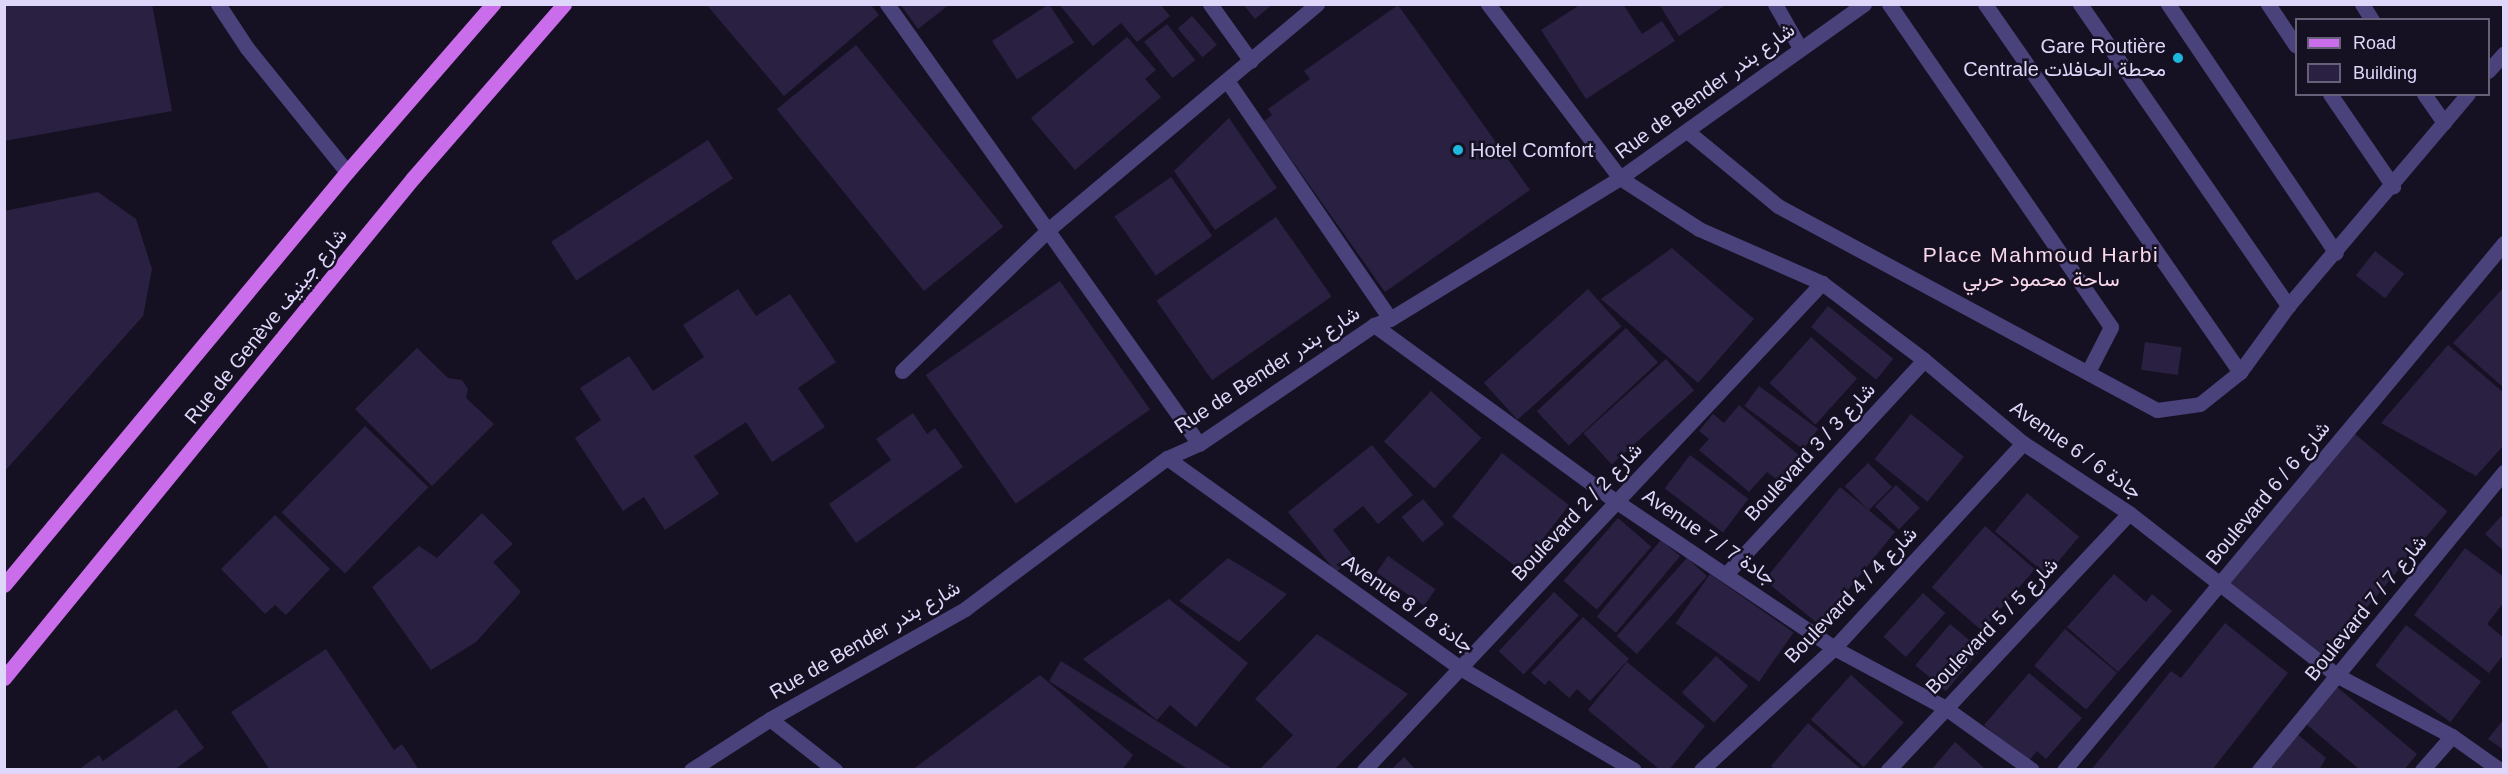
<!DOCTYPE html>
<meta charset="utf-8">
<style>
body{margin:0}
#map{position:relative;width:2508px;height:774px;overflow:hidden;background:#161122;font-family:Arial,Vazirmatn,sans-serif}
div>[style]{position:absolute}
.building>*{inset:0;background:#2a2041;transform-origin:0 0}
.minor>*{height:15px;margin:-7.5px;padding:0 7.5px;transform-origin:7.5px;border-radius:7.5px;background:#4a427b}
.major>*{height:15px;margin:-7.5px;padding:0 7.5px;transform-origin:7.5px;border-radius:7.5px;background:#c96deb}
.dots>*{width:16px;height:16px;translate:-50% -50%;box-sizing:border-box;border:3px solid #161122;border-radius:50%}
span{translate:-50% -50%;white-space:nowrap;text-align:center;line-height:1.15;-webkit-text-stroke:5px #161122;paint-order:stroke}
.poi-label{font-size:20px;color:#dfd7fa}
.right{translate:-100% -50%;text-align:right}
.left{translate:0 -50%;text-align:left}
.street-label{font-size:20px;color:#dfd7fa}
.neighbourhood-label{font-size:21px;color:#fad9eb;letter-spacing:1.5px}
.frame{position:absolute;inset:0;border:6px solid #dfd7fa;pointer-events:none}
.legend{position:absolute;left:2295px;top:18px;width:195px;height:78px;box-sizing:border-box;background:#161122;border:2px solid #666078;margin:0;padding:8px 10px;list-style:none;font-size:18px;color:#dfd7fa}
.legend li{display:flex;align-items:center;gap:12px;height:30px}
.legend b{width:30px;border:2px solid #666078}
</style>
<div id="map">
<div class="building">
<i style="clip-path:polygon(4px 4px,152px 4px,172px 111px,4px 141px)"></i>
<i style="clip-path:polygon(706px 4px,870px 4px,879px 15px,784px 96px)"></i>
<i style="clip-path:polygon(900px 4px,950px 4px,918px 29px)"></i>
<i style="left:1049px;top:4px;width:46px;height:68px;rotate:57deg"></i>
<i style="clip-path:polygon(1059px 4px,1160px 4px,1170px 16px,1137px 42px,1121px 23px,1093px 46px)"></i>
<i style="clip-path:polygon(1243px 4px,1273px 4px,1255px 19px)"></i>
<i style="clip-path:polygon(1581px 4px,1623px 4px,1642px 34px,1662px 21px,1675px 41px,1586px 99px,1541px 30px)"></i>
<i style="clip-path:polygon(1659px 4px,1727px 4px,1679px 36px)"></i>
<i style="clip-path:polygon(1398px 5px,1530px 190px,1385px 292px,1264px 121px,1272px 115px,1268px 109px,1310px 79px,1304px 71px)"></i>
<i style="left:1192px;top:16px;width:38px;height:19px;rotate:49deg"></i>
<i style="left:1167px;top:24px;width:46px;height:29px;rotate:52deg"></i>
<i style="clip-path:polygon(1127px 37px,1156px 70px,1145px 79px,1161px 97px,1075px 170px,1031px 118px)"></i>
<i style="left:856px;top:45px;width:234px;height:102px;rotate:51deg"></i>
<i style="clip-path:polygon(1229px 118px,1277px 188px,1215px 230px,1174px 171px)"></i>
<i style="left:708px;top:140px;width:46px;height:187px;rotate:57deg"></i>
<i style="left:1171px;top:177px;width:72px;height:69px;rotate:55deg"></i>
<i style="clip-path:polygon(98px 192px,136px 219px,152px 269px,143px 316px,4px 472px,4px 211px)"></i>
<i style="left:1276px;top:217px;width:97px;height:146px;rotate:55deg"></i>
<i style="clip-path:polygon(1672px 248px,1754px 319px,1698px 383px,1601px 299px)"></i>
<i style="left:2375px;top:251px;width:37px;height:31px;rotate:38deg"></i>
<i style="left:1060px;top:281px;width:157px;height:164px;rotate:55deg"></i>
<i style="clip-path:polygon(2504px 287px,2504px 388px,2453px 343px)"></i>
<i style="clip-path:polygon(738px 289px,756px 316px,790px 294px,836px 362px,798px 388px,825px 427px,772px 462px,746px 422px,694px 456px,719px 494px,665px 530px,644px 497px,623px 511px,575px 438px,601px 420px,580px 388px,629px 356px,653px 391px,704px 357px,683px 325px)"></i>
<i style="left:1588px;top:289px;width:50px;height:140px;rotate:48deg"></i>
<i style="left:1828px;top:306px;width:84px;height:27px;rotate:39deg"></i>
<i style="left:1626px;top:328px;width:47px;height:122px;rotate:47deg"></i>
<i style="left:1811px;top:337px;width:62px;height:62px;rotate:42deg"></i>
<i style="left:2145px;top:342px;width:37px;height:28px;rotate:8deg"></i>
<i style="clip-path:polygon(2448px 345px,2504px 393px,2504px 445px,2476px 476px,2381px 423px)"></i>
<i style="clip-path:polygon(417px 348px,448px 378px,462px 380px,468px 389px,466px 398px,494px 424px,432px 486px,355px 409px)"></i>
<i style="left:1666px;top:359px;width:42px;height:111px;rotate:48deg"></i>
<i style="left:1759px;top:386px;width:73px;height:25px;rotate:36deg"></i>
<i style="left:1431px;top:391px;width:69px;height:69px;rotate:43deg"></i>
<i style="clip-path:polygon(1739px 405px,1800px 456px,1779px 481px,1767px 472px,1749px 492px,1699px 450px,1709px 439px,1699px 431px,1713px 414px,1724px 423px)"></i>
<i style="clip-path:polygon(913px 413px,927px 434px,935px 428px,963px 467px,856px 543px,829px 504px,891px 460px,876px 439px)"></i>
<i style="left:1911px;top:414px;width:68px;height:58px;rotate:39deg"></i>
<i style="left:365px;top:426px;width:88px;height:120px;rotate:44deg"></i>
<i style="left:2354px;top:433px;width:122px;height:196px;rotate:40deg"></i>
<i style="clip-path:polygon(1372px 445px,1413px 495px,1378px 524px,1363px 506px,1333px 530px,1354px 557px,1336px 572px,1288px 512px)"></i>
<i style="left:1502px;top:453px;width:85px;height:81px;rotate:38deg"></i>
<i style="left:1690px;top:455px;width:73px;height:42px;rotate:37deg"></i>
<i style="left:1868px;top:463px;width:34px;height:33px;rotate:45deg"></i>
<i style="left:1896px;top:485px;width:33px;height:30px;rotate:44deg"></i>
<i style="left:1840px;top:487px;width:71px;height:120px;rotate:39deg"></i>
<i style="left:2027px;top:493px;width:68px;height:50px;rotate:40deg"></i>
<i style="left:1423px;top:499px;width:33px;height:28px;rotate:50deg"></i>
<i style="clip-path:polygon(482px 513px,513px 544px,493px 562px,521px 592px,476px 642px,431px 670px,372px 587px,419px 546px,437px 558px)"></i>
<i style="clip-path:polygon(2504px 513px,2504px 551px,2485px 534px)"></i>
<i style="clip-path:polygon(275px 515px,330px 569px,286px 615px,275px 605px,265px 614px,221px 569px)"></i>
<i style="left:1618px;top:518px;width:44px;height:83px;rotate:41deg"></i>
<i style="left:1985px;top:526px;width:66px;height:81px;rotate:41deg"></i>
<i style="left:1661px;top:540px;width:25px;height:100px;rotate:40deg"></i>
<i style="clip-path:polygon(2465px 548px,2504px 577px,2504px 602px,2487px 624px,2504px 638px,2504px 654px,2489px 673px,2414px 615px)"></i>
<i style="left:1388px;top:556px;width:58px;height:20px;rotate:35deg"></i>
<i style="clip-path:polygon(1228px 558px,1287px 594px,1239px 642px,1179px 601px)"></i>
<i style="left:1687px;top:558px;width:27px;height:105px;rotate:42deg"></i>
<i style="left:1710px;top:574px;width:102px;height:60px;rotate:35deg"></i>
<i style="clip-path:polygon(2114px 574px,2146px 602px,2152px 594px,2172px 611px,2118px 672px,2067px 627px)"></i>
<i style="left:1554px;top:592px;width:34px;height:81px;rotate:43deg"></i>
<i style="left:1923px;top:593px;width:30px;height:59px;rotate:42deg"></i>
<i style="clip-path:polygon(1169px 599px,1248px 663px,1196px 727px,1170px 705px,1157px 720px,1083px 659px)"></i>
<i style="clip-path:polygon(1583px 617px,1629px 659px,1590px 701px,1577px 689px,1569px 698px,1549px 680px,1545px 685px,1531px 673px)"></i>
<i style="clip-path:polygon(2225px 623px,2288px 673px,2212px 770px,2091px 770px,2171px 671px,2181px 678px)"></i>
<i style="left:1950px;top:624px;width:40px;height:54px;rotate:40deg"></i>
<i style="left:2406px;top:625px;width:94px;height:51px;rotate:37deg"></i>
<i style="left:2065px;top:629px;width:68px;height:48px;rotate:40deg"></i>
<i style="clip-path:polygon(1317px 634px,1408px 694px,1334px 770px,1259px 770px,1293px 735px,1255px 699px)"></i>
<i style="clip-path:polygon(326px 649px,394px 750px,402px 744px,419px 770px,270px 770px,231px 712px)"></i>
<i style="left:1716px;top:656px;width:44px;height:50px;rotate:43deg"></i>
<i style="clip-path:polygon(1061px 661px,1160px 723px,1234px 770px,1189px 770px,1049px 681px)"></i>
<i style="clip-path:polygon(1627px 662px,1705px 726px,1669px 770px,1660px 770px,1588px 710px)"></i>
<i style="clip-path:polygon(2029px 673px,2082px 718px,2046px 759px,2037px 751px,2027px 763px,1984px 725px)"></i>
<i style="clip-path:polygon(1040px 675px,1133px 755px,1122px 770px,912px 770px)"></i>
<i style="left:1851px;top:675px;width:71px;height:60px;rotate:42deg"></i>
<i style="clip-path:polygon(2337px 687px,2417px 754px,2404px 770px,2360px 770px,2306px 724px)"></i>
<i style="clip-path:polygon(176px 709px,204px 748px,174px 770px,78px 770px,99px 755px,103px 761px)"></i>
<i style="clip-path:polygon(2504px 719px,2504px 750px,2488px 739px)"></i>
<i style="clip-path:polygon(1808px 723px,1862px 770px,1775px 770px,1771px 766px)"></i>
<i style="clip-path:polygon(2297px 734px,2326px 758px,2319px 770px,2266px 770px)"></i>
<i style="clip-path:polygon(1955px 742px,1984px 768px,1982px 770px,1931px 770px)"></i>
<i style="clip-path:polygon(1404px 757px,1416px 770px,1391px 770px)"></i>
</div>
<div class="minor">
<i style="left:218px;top:4px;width:53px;rotate:56.6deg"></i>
<i style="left:247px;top:48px;width:159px;rotate:51.1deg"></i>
<i style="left:887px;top:4px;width:539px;rotate:54.66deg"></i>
<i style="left:1210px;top:4px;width:70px;rotate:54.3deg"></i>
<i style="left:1488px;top:4px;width:218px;rotate:52.8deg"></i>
<i style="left:1620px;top:178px;width:94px;rotate:32.8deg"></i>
<i style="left:1699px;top:229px;width:134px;rotate:23.7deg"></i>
<i style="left:1822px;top:283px;width:128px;rotate:37deg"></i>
<i style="left:1924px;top:360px;width:129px;rotate:40deg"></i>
<i style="left:2023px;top:443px;width:127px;rotate:33.4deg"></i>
<i style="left:2129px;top:513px;width:265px;rotate:38deg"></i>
<i style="left:2338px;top:676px;width:129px;rotate:27.8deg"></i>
<i style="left:2452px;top:736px;width:59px;rotate:35.3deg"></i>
<i style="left:1775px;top:4px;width:51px;rotate:60.4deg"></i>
<i style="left:1889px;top:4px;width:392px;rotate:55.5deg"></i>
<i style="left:2111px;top:327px;width:51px;rotate:117.1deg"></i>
<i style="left:1985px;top:4px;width:448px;rotate:55.3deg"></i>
<i style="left:2080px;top:4px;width:367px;rotate:55.4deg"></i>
<i style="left:2168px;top:4px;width:300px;rotate:56deg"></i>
<i style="left:2268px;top:4px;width:50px;rotate:56.3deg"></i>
<i style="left:2362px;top:4px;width:19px;rotate:58deg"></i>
<i style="left:2488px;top:71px;width:24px;rotate:-48deg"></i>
<i style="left:1228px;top:82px;width:287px;rotate:55.6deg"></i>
<i style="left:2330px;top:94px;width:112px;rotate:55.6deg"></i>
<i style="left:2424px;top:94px;width:35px;rotate:55deg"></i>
<i style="left:1687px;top:131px;width:118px;rotate:39.5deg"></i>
<i style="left:1778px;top:206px;width:430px;rotate:28.3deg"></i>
<i style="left:2157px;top:410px;width:43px;rotate:-7.9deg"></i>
<i style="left:2200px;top:404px;width:51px;rotate:-38.7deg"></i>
<i style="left:2240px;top:372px;width:82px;rotate:-54deg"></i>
<i style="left:2288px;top:306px;width:278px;rotate:-49.7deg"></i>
<i style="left:1374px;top:325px;width:297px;rotate:36.1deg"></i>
<i style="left:1614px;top:500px;width:265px;rotate:33.9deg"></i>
<i style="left:1834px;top:648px;width:125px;rotate:28.2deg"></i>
<i style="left:1944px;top:707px;width:108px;rotate:35.6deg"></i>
<i style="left:902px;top:371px;width:204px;rotate:-44deg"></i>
<i style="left:1049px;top:229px;width:350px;rotate:-40deg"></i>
<i style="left:1167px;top:458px;width:363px;rotate:35.6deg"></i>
<i style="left:1462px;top:669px;width:199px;rotate:30.4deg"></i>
<i style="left:1727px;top:573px;width:290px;rotate:-47.2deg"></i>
<i style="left:770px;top:719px;width:83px;rotate:38.1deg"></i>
<i style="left:691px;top:770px;width:94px;rotate:-32.8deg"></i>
<i style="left:770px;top:719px;width:224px;rotate:-29.4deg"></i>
<i style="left:965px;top:609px;width:252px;rotate:-36.8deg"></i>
<i style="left:1167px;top:458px;width:35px;rotate:-24deg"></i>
<i style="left:1199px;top:444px;width:212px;rotate:-34.2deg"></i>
<i style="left:1374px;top:325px;width:17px;rotate:-21deg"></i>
<i style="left:1390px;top:319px;width:270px;rotate:-31.5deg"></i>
<i style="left:1620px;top:178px;width:300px;rotate:-35.5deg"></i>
<i style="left:1364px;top:770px;width:669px;rotate:-46.76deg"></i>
<i style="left:1701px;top:770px;width:180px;rotate:-42.5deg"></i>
<i style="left:1834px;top:648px;width:279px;rotate:-47.3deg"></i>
<i style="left:1888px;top:770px;width:352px;rotate:-46.8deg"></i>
<i style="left:2064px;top:770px;width:687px;rotate:-50.14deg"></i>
<i style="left:2259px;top:770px;width:386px;rotate:-50.6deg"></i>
<i style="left:2422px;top:770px;width:45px;rotate:-48.6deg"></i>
</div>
<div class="major">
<i style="left:4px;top:585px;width:537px;rotate:-50.29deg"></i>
<i style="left:347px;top:172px;width:223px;rotate:-49deg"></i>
<i style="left:4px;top:678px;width:646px;rotate:-50.72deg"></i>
<i style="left:413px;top:178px;width:230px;rotate:-49deg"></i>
</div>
<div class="dots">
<i style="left:2178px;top:58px;background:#1eb8df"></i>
<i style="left:1458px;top:150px;background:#1eb8df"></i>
</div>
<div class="poi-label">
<span class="right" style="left:2166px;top:58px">Gare Routière<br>Centrale محطة الحافلات</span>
<span class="left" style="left:1470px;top:150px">Hotel Comfort</span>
</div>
<div class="street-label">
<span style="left:1705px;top:91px;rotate:-36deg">Rue de Bender شارع بندر</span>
<span style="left:266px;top:326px;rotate:-51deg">Rue de Genève شارع جينيف</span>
<span style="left:1267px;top:370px;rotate:-33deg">Rue de Bender شارع بندر</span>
<span style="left:2076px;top:450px;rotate:35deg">Avenue 6 / جادة 6</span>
<span style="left:1810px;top:452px;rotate:-47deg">Boulevard 3 / شارع 3</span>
<span style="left:2268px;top:493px;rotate:-50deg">Boulevard 6 / شارع 6</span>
<span style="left:1577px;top:512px;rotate:-47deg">Boulevard 2 / شارع 2</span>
<span style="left:1709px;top:537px;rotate:34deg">Avenue 7 / جادة 7</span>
<span style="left:1851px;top:595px;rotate:-46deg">Boulevard 4 / شارع 4</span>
<span style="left:1408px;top:604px;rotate:35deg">Avenue 8 / جادة 8</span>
<span style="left:2366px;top:608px;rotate:-51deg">Boulevard 7 / شارع 7</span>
<span style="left:1992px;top:626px;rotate:-46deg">Boulevard 5 / شارع 5</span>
<span style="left:865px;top:640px;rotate:-30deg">Rue de Bender شارع بندر</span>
</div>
<div class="neighbourhood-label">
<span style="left:2041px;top:267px">Place Mahmoud Harbi<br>ساحة محمود حربي</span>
</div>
<div class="frame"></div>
<ul class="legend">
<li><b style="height:8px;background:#c96deb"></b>Road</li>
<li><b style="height:16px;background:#2a2041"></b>Building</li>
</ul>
</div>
